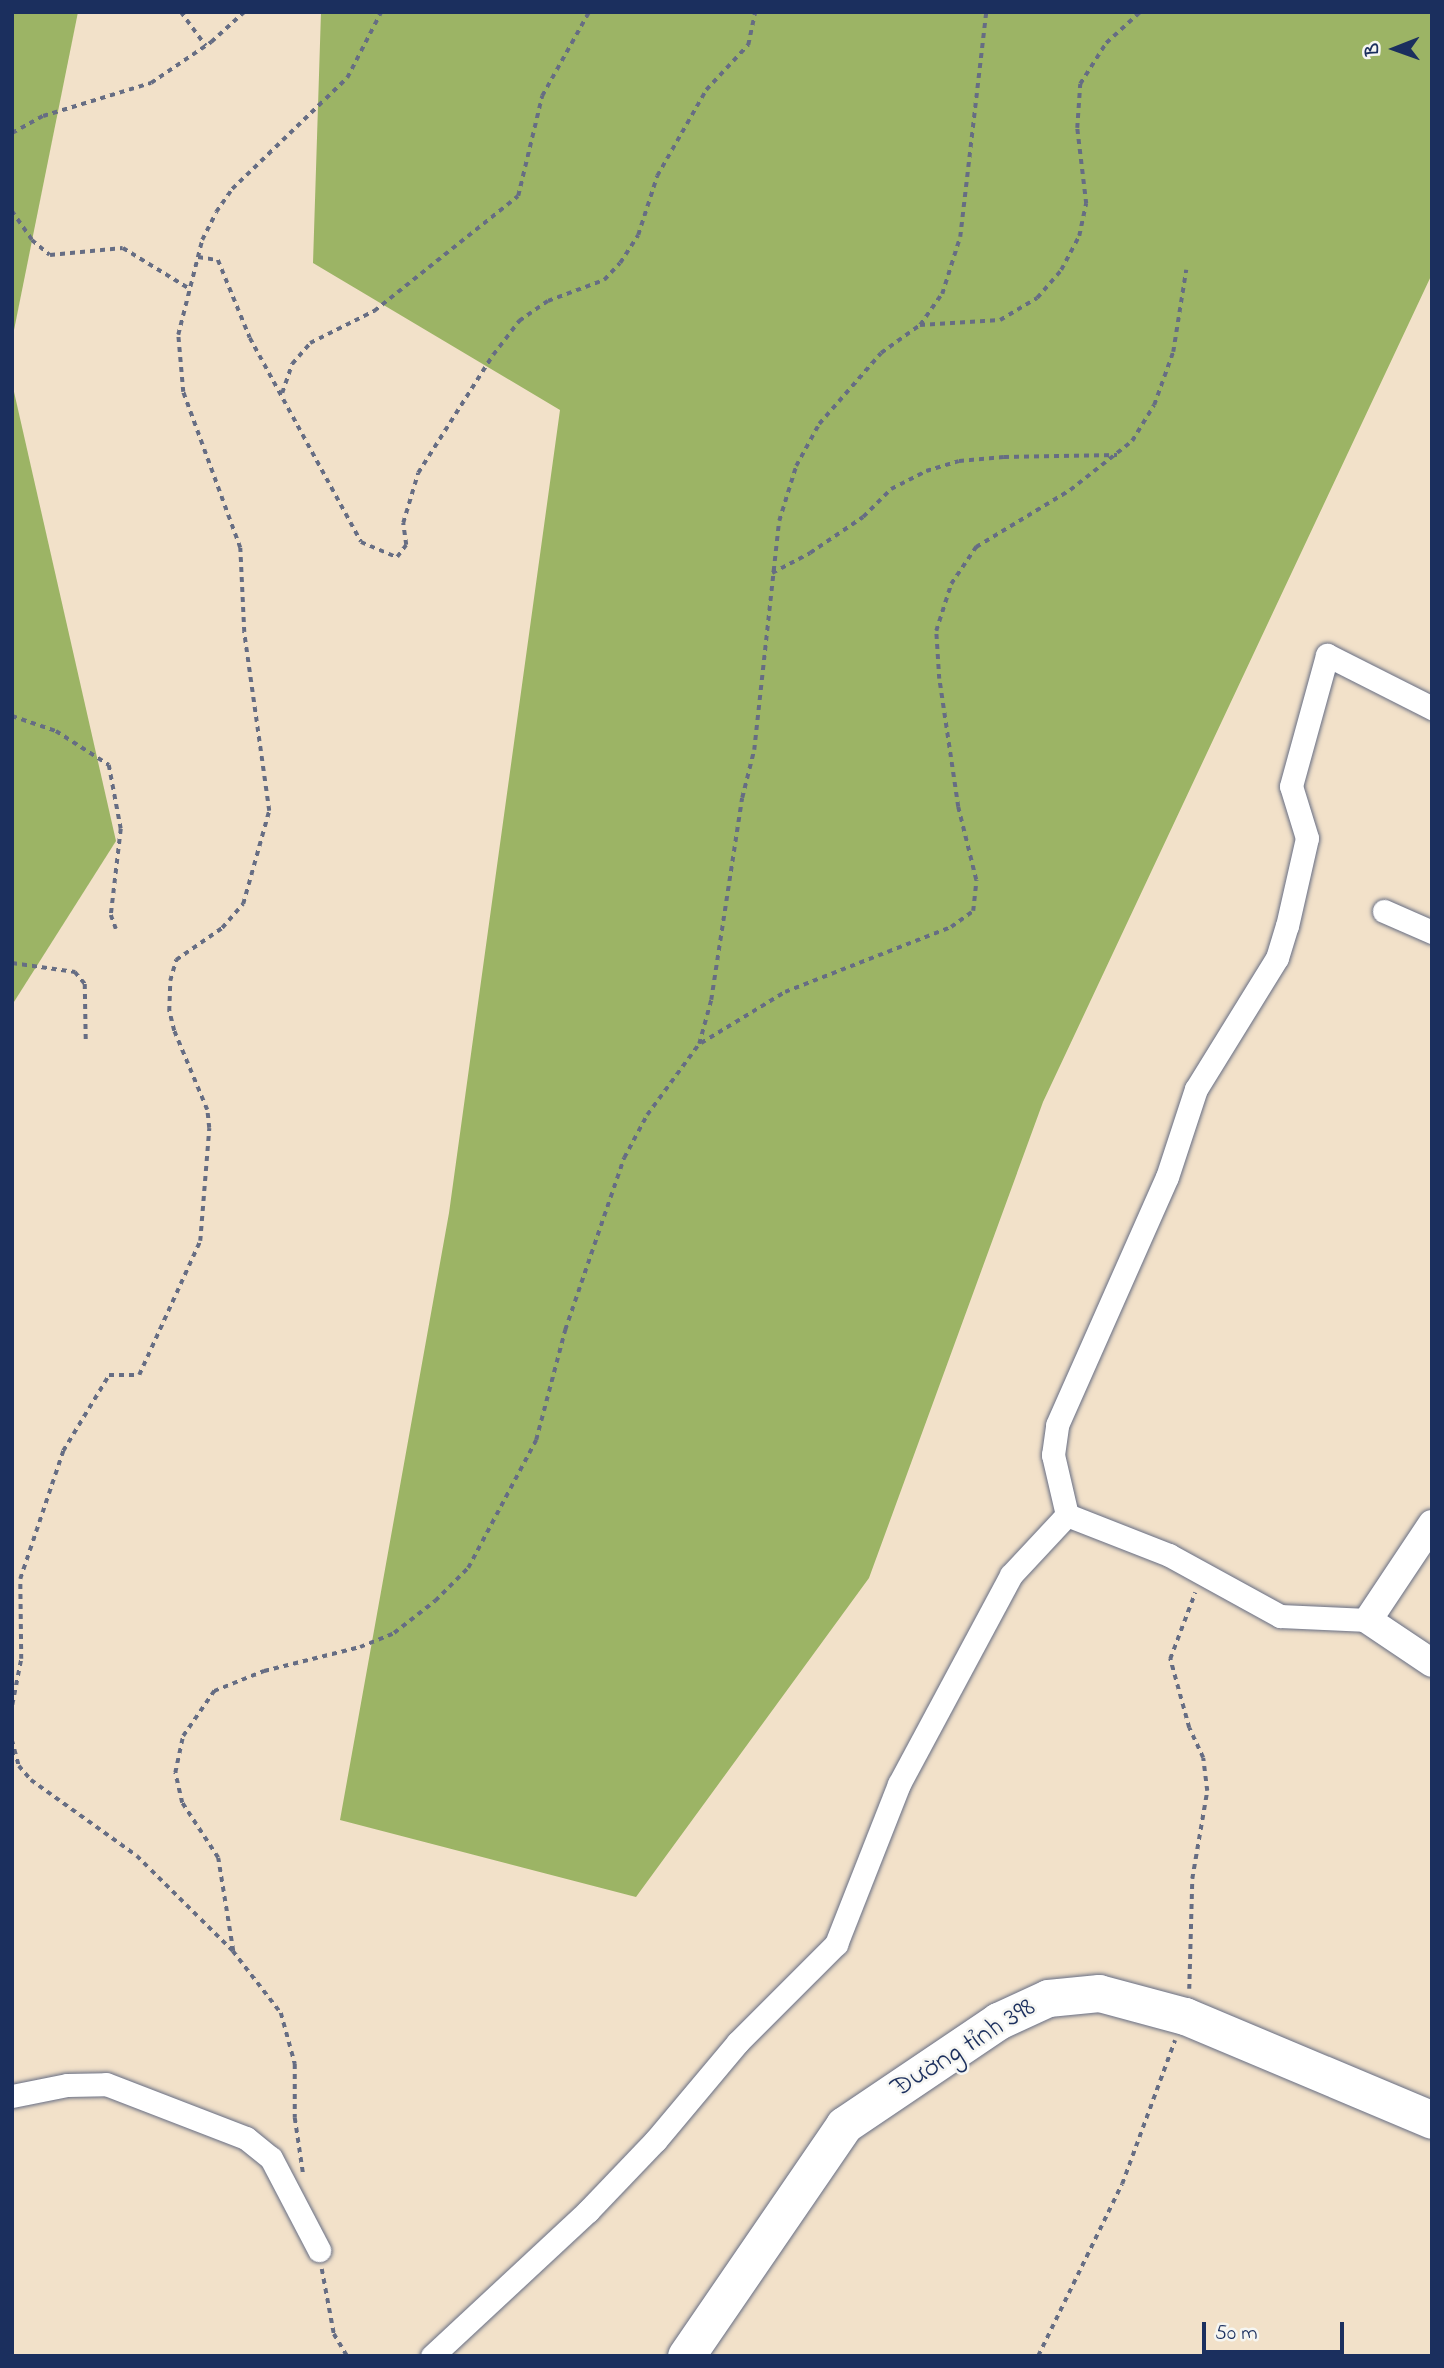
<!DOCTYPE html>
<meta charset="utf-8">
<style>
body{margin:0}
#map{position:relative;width:1444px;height:2368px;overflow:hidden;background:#f2e1c9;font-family:"Indie Flower",sans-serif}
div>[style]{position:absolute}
.forest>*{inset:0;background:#9cb465}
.path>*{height:3.5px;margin-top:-1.75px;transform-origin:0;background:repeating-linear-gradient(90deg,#666d83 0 5px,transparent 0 10px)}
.roads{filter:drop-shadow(0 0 2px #666d83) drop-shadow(0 0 2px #666d83)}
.minor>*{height:23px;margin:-11.5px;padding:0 11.5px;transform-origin:11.5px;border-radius:11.5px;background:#fff}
.tertiary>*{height:28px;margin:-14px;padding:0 14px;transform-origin:14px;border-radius:14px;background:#fff}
.primary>*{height:37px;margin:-18.5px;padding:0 18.5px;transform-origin:18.5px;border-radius:18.5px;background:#fff}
span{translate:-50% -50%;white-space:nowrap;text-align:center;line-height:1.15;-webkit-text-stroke:5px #f6f6f2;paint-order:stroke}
.street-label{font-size:28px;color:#1b2f5e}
.frame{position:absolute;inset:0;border:14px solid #1b2f5e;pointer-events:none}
.north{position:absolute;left:1360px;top:14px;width:70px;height:70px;-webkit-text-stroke:5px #f6f6f2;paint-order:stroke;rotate:269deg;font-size:19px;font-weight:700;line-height:28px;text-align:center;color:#1b2f5e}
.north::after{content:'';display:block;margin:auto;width:24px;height:32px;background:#1b2f5e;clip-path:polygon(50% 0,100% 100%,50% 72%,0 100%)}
.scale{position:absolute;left:1202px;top:2322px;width:142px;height:32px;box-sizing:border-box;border:4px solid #1b2f5e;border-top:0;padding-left:9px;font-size:21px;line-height:24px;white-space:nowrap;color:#1b2f5e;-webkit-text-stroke:5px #f6f6f2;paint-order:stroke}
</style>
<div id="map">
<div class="forest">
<i style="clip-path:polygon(12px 12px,78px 12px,12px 340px)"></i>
<i style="clip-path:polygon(321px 12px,1432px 12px,1432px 274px,1043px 1102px,869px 1578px,636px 1897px,340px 1820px,449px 1213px,560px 410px,313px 263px)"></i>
<i style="clip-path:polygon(12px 383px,116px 841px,12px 1005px)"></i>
</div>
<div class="path">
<i style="left:181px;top:12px;width:42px;rotate:53.7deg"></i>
<i style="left:12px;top:133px;width:35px;rotate:-29deg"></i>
<i style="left:43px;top:116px;width:113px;rotate:-17deg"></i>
<i style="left:151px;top:83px;width:73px;rotate:-34.3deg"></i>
<i style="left:211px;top:42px;width:45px;rotate:-42.3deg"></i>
<i style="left:12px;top:211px;width:35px;rotate:55deg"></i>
<i style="left:32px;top:240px;width:23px;rotate:40deg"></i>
<i style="left:50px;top:255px;width:73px;rotate:-5.5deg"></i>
<i style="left:123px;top:248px;width:79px;rotate:31.5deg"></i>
<i style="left:198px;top:257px;width:20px;rotate:9deg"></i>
<i style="left:218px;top:260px;width:84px;rotate:67.7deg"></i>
<i style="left:250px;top:338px;width:232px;rotate:61.4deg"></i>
<i style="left:361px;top:542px;width:39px;rotate:23deg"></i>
<i style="left:397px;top:557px;width:15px;rotate:-53deg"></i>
<i style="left:406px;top:545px;width:22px;rotate:-98deg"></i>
<i style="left:403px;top:523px;width:52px;rotate:-73.3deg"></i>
<i style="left:418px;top:473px;width:140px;rotate:-57.6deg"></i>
<i style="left:493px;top:355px;width:43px;rotate:-52.6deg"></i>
<i style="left:519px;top:321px;width:35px;rotate:-35deg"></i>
<i style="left:548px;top:301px;width:60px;rotate:-20.6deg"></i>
<i style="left:604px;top:280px;width:23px;rotate:-47deg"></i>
<i style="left:620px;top:263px;width:33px;rotate:-57deg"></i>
<i style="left:638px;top:235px;width:62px;rotate:-72.1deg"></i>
<i style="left:657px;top:176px;width:99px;rotate:-60.3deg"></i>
<i style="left:706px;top:90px;width:62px;rotate:-47deg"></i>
<i style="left:748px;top:45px;width:34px;rotate:-78deg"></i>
<i style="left:920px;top:325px;width:80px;rotate:-3.6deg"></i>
<i style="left:1000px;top:320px;width:43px;rotate:-30.7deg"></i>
<i style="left:1037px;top:298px;width:37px;rotate:-49deg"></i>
<i style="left:1061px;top:270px;width:38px;rotate:-62deg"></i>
<i style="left:1079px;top:236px;width:33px;rotate:-78deg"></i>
<i style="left:1086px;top:204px;width:77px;rotate:-96.8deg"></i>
<i style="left:1077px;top:128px;width:44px;rotate:-86.1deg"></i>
<i style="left:1080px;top:84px;width:49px;rotate:-57.6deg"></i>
<i style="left:1106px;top:43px;width:46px;rotate:-42.4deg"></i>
<i style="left:282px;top:393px;width:31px;rotate:-71deg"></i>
<i style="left:292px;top:364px;width:28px;rotate:-49deg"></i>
<i style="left:310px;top:343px;width:72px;rotate:-26.6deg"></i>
<i style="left:374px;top:311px;width:184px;rotate:-38.6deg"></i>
<i style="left:518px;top:196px;width:103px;rotate:-76.5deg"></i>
<i style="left:542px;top:96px;width:96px;rotate:-60.8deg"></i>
<i style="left:772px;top:573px;width:43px;rotate:-27.8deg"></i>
<i style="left:810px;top:553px;width:64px;rotate:-34.2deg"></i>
<i style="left:863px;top:517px;width:40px;rotate:-45deg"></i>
<i style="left:891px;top:489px;width:39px;rotate:-27deg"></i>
<i style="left:926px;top:471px;width:34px;rotate:-17deg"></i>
<i style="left:959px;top:461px;width:45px;rotate:-5.1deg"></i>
<i style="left:1004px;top:457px;width:113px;rotate:-1deg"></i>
<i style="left:12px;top:716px;width:46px;rotate:18.8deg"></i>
<i style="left:56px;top:731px;width:63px;rotate:32.7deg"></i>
<i style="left:109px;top:765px;width:65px;rotate:79.4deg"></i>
<i style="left:121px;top:829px;width:87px;rotate:96.6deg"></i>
<i style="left:111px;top:915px;width:15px;rotate:70deg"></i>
<i style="left:12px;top:963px;width:64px;rotate:8.1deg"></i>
<i style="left:75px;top:972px;width:16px;rotate:50deg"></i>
<i style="left:85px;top:984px;width:58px;rotate:89deg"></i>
<i style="left:701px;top:1043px;width:98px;rotate:-31.3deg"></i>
<i style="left:785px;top:992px;width:178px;rotate:-21.4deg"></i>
<i style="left:951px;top:927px;width:27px;rotate:-36deg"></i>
<i style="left:973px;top:911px;width:31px;rotate:-84deg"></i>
<i style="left:976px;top:880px;width:75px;rotate:-103.9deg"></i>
<i style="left:958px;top:807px;width:129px;rotate:-98.4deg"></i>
<i style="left:939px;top:679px;width:48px;rotate:-93.6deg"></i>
<i style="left:936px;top:631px;width:49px;rotate:-72.3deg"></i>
<i style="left:951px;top:584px;width:45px;rotate:-56deg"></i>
<i style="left:976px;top:547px;width:110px;rotate:-31.2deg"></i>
<i style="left:1070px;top:490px;width:79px;rotate:-38.3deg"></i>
<i style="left:1132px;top:441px;width:42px;rotate:-58.6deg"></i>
<i style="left:1154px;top:405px;width:56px;rotate:-70.3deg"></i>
<i style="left:1173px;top:352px;width:83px;rotate:-81deg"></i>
<i style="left:12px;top:1705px;width:47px;rotate:-78.9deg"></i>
<i style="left:21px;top:1659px;width:80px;rotate:-90.7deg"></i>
<i style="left:20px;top:1579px;width:135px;rotate:-71.4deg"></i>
<i style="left:63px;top:1451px;width:89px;rotate:-58.8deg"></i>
<i style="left:109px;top:1375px;width:30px"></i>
<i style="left:139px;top:1375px;width:147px;rotate:-65.5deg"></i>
<i style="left:200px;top:1241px;width:113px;rotate:-85.4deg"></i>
<i style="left:209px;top:1128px;width:18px;rotate:-96deg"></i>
<i style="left:207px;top:1110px;width:86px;rotate:-112.7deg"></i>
<i style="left:174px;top:1031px;width:21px;rotate:-104deg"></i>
<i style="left:169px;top:1011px;width:30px;rotate:-88deg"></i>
<i style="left:170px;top:981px;width:22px;rotate:-74deg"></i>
<i style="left:176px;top:960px;width:56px;rotate:-34.8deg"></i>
<i style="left:222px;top:928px;width:32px;rotate:-49deg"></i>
<i style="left:243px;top:904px;width:97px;rotate:-74.4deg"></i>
<i style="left:269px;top:811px;width:181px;rotate:-98deg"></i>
<i style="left:244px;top:632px;width:84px;rotate:-92.7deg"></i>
<i style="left:240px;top:548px;width:166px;rotate:-110.1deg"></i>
<i style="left:183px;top:392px;width:57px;rotate:-95deg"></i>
<i style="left:178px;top:335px;width:98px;rotate:-75.8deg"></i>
<i style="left:202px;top:240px;width:31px;rotate:-63deg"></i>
<i style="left:216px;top:212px;width:28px;rotate:-55deg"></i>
<i style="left:232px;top:189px;width:160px;rotate:-44deg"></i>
<i style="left:347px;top:78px;width:74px;rotate:-62.7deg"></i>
<i style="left:12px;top:1740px;width:27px;rotate:75deg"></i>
<i style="left:19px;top:1766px;width:18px;rotate:49deg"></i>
<i style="left:31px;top:1780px;width:130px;rotate:35.6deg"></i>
<i style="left:137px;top:1856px;width:135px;rotate:44.7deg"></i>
<i style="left:233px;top:1951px;width:78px;rotate:52.3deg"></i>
<i style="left:281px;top:2013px;width:53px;rotate:74.6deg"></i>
<i style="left:295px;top:2064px;width:54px;rotate:90deg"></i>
<i style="left:295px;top:2118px;width:55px;rotate:81.6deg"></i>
<i style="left:233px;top:1951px;width:94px;rotate:-99.2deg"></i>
<i style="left:218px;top:1858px;width:66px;rotate:-123.2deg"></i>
<i style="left:182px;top:1803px;width:31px;rotate:-103deg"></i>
<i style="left:175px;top:1773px;width:38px;rotate:-78deg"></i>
<i style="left:183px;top:1736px;width:55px;rotate:-55.4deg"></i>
<i style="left:214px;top:1691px;width:54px;rotate:-21.8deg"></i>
<i style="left:264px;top:1671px;width:99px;rotate:-14deg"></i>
<i style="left:360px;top:1647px;width:37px;rotate:-22deg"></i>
<i style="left:394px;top:1633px;width:52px;rotate:-38deg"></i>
<i style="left:435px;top:1601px;width:47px;rotate:-45deg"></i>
<i style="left:468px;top:1568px;width:145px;rotate:-62deg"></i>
<i style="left:536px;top:1440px;width:114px;rotate:-75.2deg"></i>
<i style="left:565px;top:1330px;width:182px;rotate:-71.1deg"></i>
<i style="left:624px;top:1158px;width:49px;rotate:-61.9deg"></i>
<i style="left:647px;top:1115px;width:88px;rotate:-53.8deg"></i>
<i style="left:699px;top:1044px;width:46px;rotate:-74.7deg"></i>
<i style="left:711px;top:1000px;width:204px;rotate:-81.3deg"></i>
<i style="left:742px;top:798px;width:49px;rotate:-76deg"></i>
<i style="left:754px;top:750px;width:230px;rotate:-83.8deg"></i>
<i style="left:779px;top:521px;width:58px;rotate:-72.8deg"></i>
<i style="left:796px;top:466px;width:48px;rotate:-61.3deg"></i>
<i style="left:819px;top:424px;width:94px;rotate:-48.9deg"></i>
<i style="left:881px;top:353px;width:48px;rotate:-35.7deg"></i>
<i style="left:920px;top:325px;width:38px;rotate:-55deg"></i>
<i style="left:942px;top:294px;width:60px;rotate:-72.5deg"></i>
<i style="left:960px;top:237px;width:226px;rotate:-83.4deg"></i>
<i style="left:1189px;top:1989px;width:110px;rotate:-88.4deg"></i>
<i style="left:1192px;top:1879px;width:89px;rotate:-80.3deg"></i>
<i style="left:1207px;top:1791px;width:33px;rotate:-97deg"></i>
<i style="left:1203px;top:1758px;width:33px;rotate:-115deg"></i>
<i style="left:1189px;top:1728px;width:72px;rotate:-105.4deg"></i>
<i style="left:1170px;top:1659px;width:71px;rotate:-69.3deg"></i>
<i style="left:322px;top:2269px;width:66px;rotate:79.5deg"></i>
<i style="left:334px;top:2334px;width:26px;rotate:59deg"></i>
<i style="left:1038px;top:2356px;width:191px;rotate:-64deg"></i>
<i style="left:1122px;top:2184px;width:153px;rotate:-69.8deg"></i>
</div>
<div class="roads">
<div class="minor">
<i style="left:1384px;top:911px;width:52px;rotate:23.6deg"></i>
<i style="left:1067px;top:1515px;width:62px;rotate:-103.1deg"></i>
<i style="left:1053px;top:1455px;width:30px;rotate:-82deg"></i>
<i style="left:1057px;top:1425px;width:271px;rotate:-66.1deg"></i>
<i style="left:1167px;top:1177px;width:93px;rotate:-71.8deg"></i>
<i style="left:1196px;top:1089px;width:154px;rotate:-58.3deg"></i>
<i style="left:1277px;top:958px;width:34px;rotate:-73deg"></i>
<i style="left:1287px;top:926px;width:90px;rotate:-77.2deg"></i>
<i style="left:1307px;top:838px;width:54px;rotate:-107.1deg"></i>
<i style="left:1291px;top:786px;width:136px;rotate:-74.6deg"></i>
<i style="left:1327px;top:655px;width:118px;rotate:26.8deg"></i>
<i style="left:1067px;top:1515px;width:110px;rotate:21.4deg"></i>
<i style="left:1169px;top:1555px;width:127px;rotate:28.8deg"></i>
<i style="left:1280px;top:1616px;width:88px;rotate:2.6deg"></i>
<i style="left:12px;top:2096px;width:56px;rotate:-11.3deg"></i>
<i style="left:67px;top:2085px;width:39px;rotate:-1deg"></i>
<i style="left:106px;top:2084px;width:150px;rotate:21.1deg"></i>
<i style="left:246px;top:2138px;width:32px;rotate:39deg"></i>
<i style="left:271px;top:2158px;width:104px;rotate:62.4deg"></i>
<i style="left:432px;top:2356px;width:213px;rotate:-42.9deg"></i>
<i style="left:588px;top:2211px;width:97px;rotate:-46.3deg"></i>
<i style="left:655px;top:2141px;width:129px;rotate:-50deg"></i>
<i style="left:738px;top:2042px;width:139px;rotate:-45deg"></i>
<i style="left:836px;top:1944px;width:172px;rotate:-68.5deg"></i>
<i style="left:899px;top:1784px;width:237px;rotate:-61.8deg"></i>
<i style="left:1011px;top:1575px;width:82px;rotate:-47deg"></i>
</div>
<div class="tertiary">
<i style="left:1432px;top:1524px;width:115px;rotate:123.7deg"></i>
<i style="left:1368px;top:1620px;width:77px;rotate:33.9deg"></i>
</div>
<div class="primary">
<i style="left:686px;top:2356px;width:280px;rotate:-55.6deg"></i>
<i style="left:844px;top:2125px;width:186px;rotate:-34deg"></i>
<i style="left:998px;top:2021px;width:55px;rotate:-24.7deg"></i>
<i style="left:1048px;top:1998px;width:51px;rotate:-5.6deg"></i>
<i style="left:1099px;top:1993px;width:89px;rotate:15deg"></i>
<i style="left:1185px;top:2016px;width:268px;rotate:22.8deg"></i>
</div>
</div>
<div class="street-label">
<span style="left:964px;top:2049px;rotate:-32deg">Đường tỉnh 398</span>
</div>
<div class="frame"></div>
<div class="north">B</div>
<div class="scale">50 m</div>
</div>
